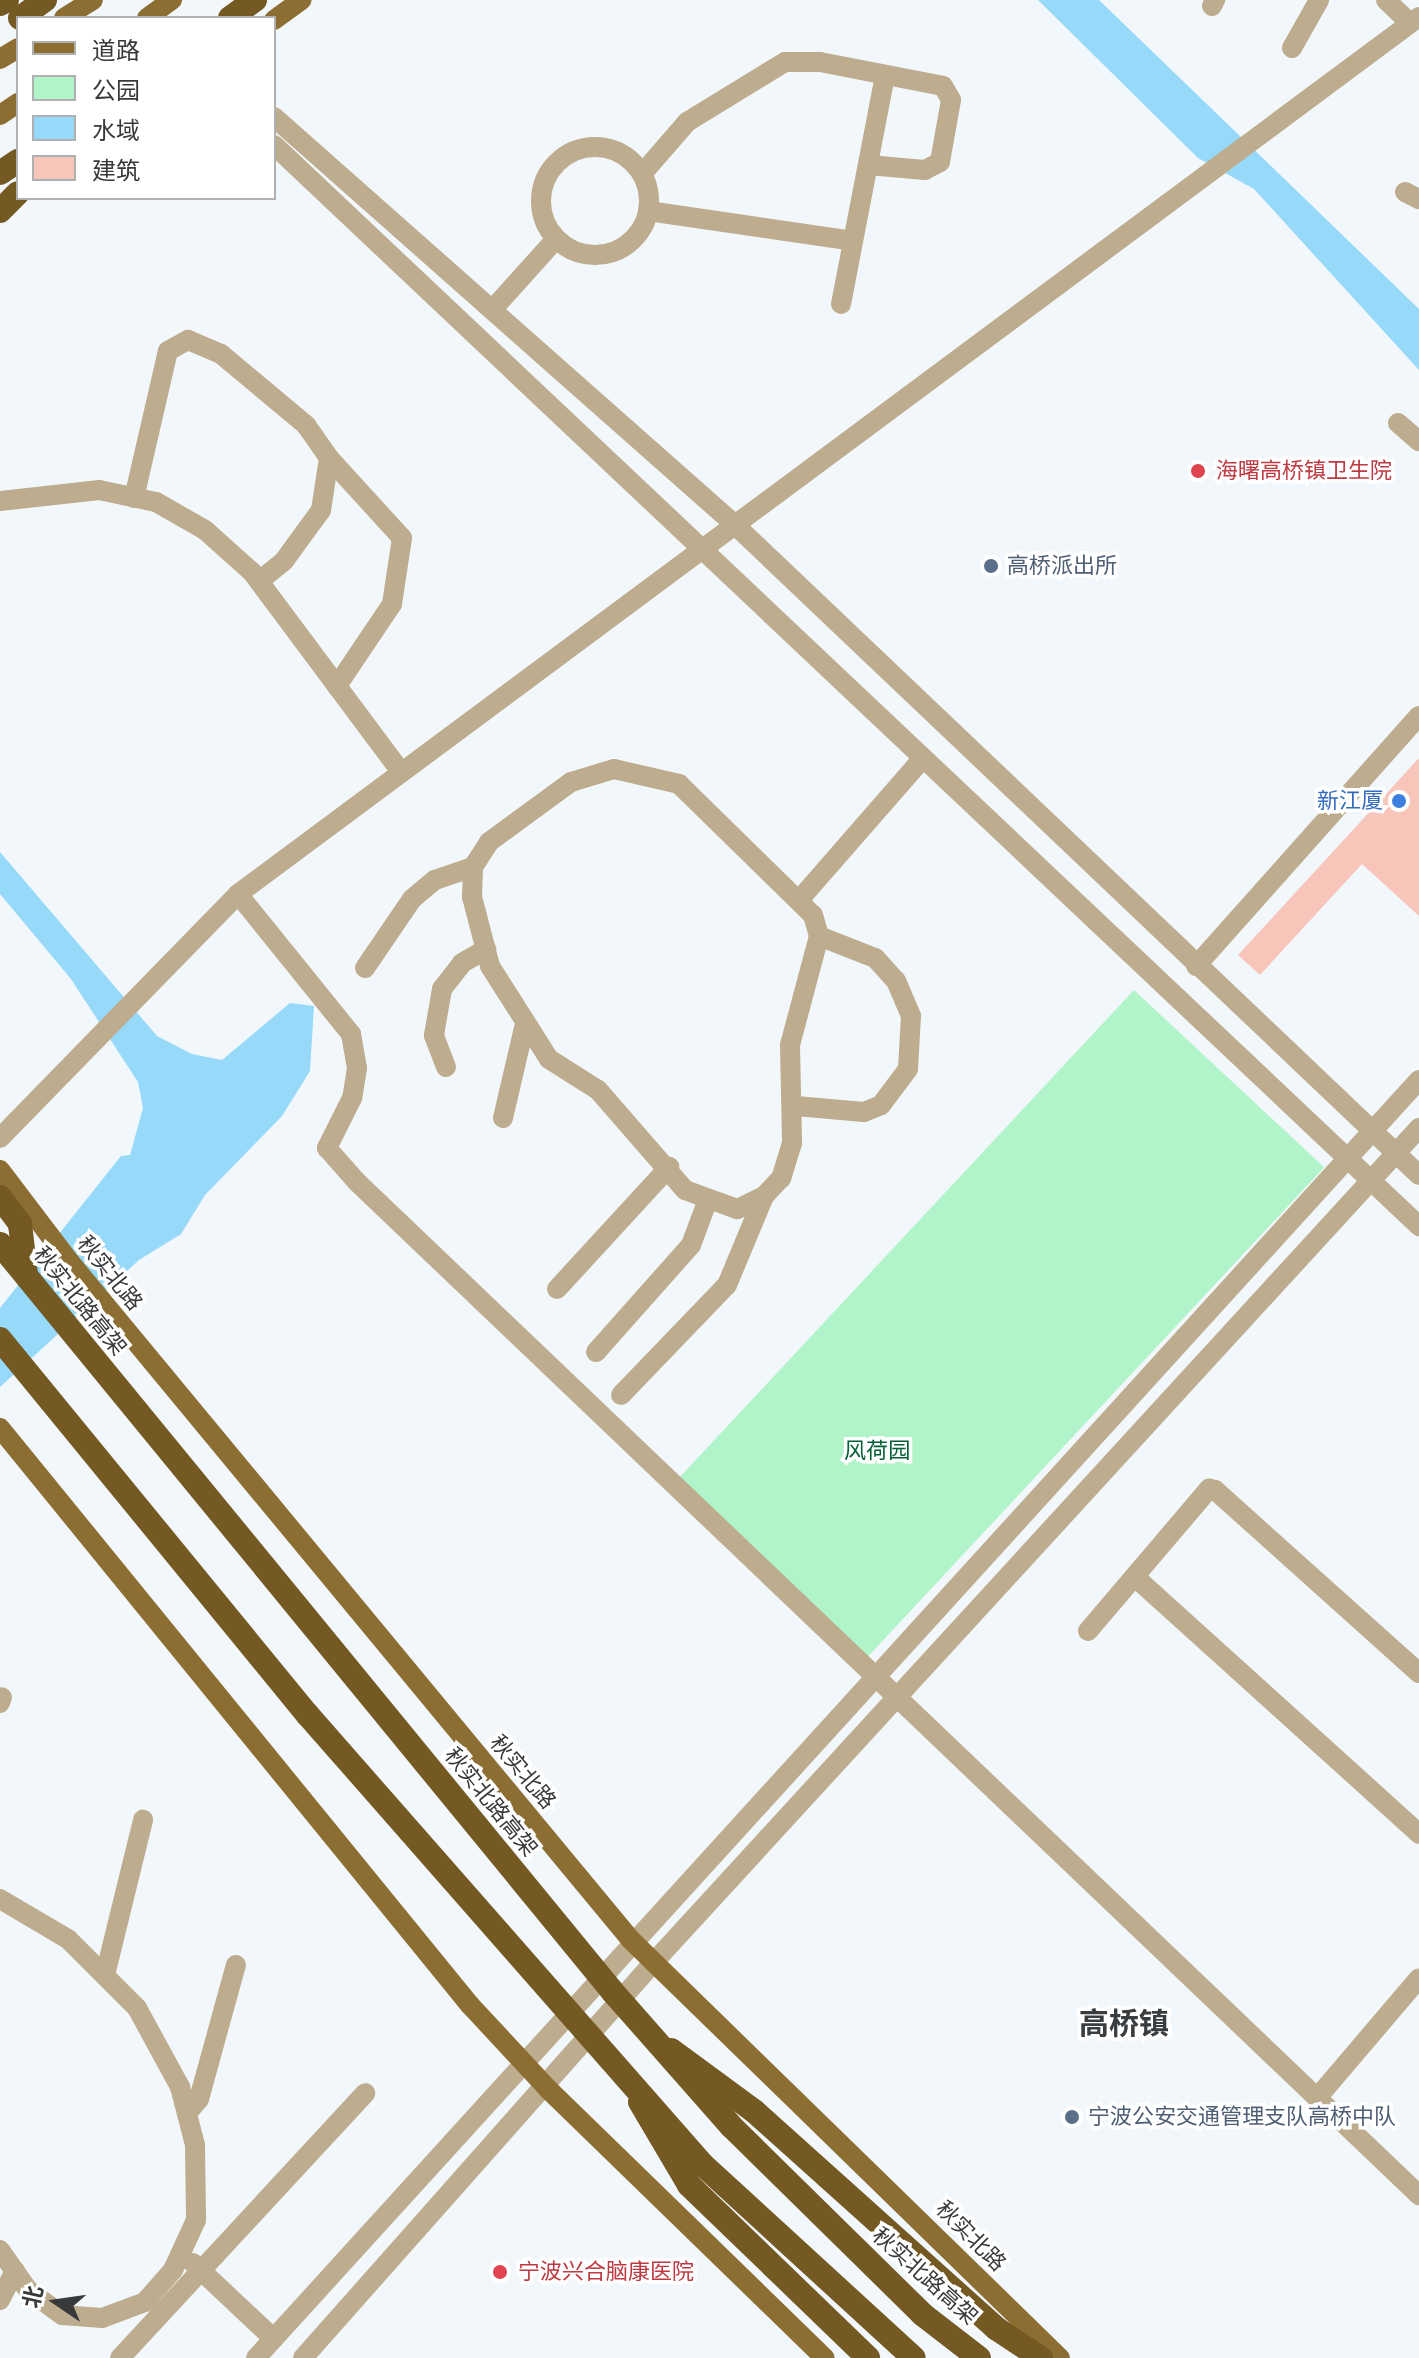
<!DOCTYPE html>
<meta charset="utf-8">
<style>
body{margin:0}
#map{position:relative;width:1419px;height:2358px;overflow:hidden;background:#f2f7fb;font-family:"Archivo Narrow","Noto Sans SC",sans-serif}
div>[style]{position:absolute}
.green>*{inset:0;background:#b2f4c9;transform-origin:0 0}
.water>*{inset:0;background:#96d9f8}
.building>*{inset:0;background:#f8c5ba}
.minor>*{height:20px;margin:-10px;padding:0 10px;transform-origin:10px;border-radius:10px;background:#bdac8e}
.minor>.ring{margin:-10px;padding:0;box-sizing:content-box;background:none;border:20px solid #bdac8e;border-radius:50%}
.major>*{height:20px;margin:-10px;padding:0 10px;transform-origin:10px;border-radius:10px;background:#8c6e33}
.highway>*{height:24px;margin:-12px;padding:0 12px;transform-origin:12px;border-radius:12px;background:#745922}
.highway-bridge>*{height:24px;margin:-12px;padding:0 12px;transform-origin:12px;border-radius:12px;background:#745922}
.dots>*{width:22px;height:22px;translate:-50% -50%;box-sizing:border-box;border:4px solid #fff;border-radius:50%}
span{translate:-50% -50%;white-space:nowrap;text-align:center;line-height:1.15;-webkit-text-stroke:7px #fff;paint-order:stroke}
.health-label{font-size:22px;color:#be3a42}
.left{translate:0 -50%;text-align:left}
.service-label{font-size:22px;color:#4e5e75}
.shop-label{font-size:22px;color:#366cbe}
.right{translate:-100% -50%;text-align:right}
.street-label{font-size:22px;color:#37393a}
.park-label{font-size:22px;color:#046035}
.district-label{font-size:30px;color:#393d40;font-weight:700}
.legend{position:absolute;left:16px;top:16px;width:260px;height:184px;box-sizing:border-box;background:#fff;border:2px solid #afb0b0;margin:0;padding:10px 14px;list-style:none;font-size:24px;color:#37393a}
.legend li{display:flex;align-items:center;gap:16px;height:40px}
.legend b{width:40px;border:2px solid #afb0b0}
.north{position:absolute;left:16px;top:2262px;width:80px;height:80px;-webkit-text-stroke:6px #fff;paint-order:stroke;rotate:283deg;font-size:22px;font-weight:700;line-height:32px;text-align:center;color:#37393a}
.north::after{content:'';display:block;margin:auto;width:28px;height:36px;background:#37393a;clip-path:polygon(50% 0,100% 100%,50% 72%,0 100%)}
</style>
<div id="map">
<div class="green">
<i style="left:1134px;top:990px;width:260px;height:671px;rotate:43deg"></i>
</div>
<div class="water">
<i style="clip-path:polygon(1038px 0,1099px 0,1419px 309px,1419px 370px,1254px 189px,1198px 158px)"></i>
<i style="clip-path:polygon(0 852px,157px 1036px,192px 1054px,222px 1060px,290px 1003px,314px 1006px,310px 1071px,282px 1116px,205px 1195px,181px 1234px,139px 1260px,0 1387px,0 1308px,121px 1156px,130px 1155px,143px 1108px,138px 1082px,71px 979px,0 894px)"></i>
</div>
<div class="building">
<i style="clip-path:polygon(1419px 758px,1419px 916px,1362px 864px,1260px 975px,1238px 955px)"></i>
</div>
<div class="minor">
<i style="left:1386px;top:0;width:33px;rotate:44deg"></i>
<i style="left:1212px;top:6px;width:7px;rotate:-63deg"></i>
<i style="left:1292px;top:48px;width:55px;rotate:-60.6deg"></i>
<i style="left:274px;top:117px;width:614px;rotate:41.5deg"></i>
<i style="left:734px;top:524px;width:945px;rotate:43.54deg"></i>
<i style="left:274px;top:145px;width:1575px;rotate:43.35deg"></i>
<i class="ring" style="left:541px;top:147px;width:88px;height:88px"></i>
<i style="left:642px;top:174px;width:69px;rotate:-49.1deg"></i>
<i style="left:687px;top:122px;width:115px;rotate:-31.5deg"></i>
<i style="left:785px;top:62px;width:35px"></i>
<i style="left:820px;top:62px;width:125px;rotate:11deg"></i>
<i style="left:943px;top:86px;width:16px;rotate:60deg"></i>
<i style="left:951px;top:100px;width:63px;rotate:100.1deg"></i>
<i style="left:940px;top:162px;width:17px;rotate:152deg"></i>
<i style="left:925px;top:170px;width:57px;rotate:-175deg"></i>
<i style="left:1405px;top:192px;width:16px;rotate:27deg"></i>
<i style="left:648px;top:211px;width:207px;rotate:8.3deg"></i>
<i style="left:841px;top:304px;width:233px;rotate:-79.1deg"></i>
<i style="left:492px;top:310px;width:96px;rotate:-48deg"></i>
<i style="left:1398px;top:423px;width:28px;rotate:41deg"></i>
<i style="left:329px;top:458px;width:108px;rotate:47.6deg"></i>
<i style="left:402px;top:538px;width:67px;rotate:98.6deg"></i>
<i style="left:392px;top:604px;width:99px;rotate:123.9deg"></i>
<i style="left:134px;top:498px;width:151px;rotate:-77deg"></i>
<i style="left:168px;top:351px;width:23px;rotate:-29deg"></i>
<i style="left:188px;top:340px;width:36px;rotate:23deg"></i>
<i style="left:221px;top:354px;width:111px;rotate:39.9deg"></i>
<i style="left:306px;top:425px;width:40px;rotate:55.1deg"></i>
<i style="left:329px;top:458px;width:53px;rotate:98.7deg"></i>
<i style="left:321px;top:510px;width:63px;rotate:126deg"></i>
<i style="left:284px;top:561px;width:32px;rotate:141deg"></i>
<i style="left:0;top:501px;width:100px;rotate:-6.3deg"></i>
<i style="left:99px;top:490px;width:58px;rotate:11.9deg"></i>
<i style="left:156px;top:502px;width:56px;rotate:29.7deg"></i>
<i style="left:205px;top:530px;width:63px;rotate:41.8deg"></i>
<i style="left:252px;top:572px;width:249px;rotate:53.3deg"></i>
<i style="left:614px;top:769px;width:67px;rotate:13deg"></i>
<i style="left:679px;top:784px;width:187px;rotate:44.4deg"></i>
<i style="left:813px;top:915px;width:22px;rotate:74deg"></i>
<i style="left:819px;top:936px;width:113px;rotate:104.9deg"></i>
<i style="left:790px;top:1045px;width:98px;rotate:88.8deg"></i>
<i style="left:792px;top:1143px;width:37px;rotate:107deg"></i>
<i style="left:781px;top:1178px;width:25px;rotate:133deg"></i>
<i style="left:764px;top:1196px;width:30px;rotate:154deg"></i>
<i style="left:737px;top:1209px;width:55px;rotate:-159.9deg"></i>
<i style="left:685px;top:1190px;width:133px;rotate:-131deg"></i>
<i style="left:598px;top:1090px;width:58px;rotate:-147.7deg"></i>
<i style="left:549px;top:1059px;width:110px;rotate:-122.4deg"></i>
<i style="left:490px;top:966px;width:71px;rotate:-104.6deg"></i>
<i style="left:472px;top:897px;width:30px;rotate:-88deg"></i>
<i style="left:473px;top:867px;width:30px;rotate:-57deg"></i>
<i style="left:489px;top:842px;width:102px;rotate:-36.2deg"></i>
<i style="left:571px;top:782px;width:45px;rotate:-16.8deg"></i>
<i style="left:238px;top:894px;width:180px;rotate:51.1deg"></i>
<i style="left:351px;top:1034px;width:35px;rotate:80deg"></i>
<i style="left:357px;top:1068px;width:30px;rotate:99deg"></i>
<i style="left:352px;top:1098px;width:56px;rotate:116.6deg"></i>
<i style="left:327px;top:1148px;width:45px;rotate:48.6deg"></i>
<i style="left:357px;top:1182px;width:1468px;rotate:43.65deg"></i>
<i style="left:800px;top:899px;width:187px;rotate:-48.9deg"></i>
<i style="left:1196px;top:966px;width:335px;rotate:-48.3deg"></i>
<i style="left:365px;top:968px;width:83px;rotate:-55.7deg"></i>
<i style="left:412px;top:899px;width:30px;rotate:-40deg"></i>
<i style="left:435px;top:880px;width:40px;rotate:-18.9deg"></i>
<i style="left:446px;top:1067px;width:34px;rotate:-111deg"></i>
<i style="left:434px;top:1035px;width:47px;rotate:-80.1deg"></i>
<i style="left:442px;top:989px;width:33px;rotate:-52deg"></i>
<i style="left:462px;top:963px;width:28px;rotate:-30deg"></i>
<i style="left:796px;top:1106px;width:68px;rotate:5deg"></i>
<i style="left:864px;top:1112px;width:18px;rotate:-22deg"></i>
<i style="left:881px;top:1105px;width:45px;rotate:-53.1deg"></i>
<i style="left:908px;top:1069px;width:53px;rotate:-86.8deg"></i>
<i style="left:911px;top:1016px;width:38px;rotate:-113deg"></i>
<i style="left:896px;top:981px;width:31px;rotate:-132deg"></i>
<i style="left:875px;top:958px;width:60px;rotate:-158.6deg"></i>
<i style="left:503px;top:1118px;width:92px;rotate:-76.9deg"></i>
<i style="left:0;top:1138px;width:341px;rotate:-45.7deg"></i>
<i style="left:238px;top:894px;width:1471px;rotate:-36.6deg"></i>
<i style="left:557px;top:1289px;width:166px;rotate:-47.4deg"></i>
<i style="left:596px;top:1352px;width:143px;rotate:-48.4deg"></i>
<i style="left:691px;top:1245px;width:46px;rotate:-69.6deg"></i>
<i style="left:621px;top:1395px;width:153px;rotate:-46.1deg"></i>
<i style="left:727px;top:1285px;width:96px;rotate:-67.4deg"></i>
<i style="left:1135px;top:1577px;width:383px;rotate:42.1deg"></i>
<i style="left:1088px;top:1631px;width:187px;rotate:-49.6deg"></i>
<i style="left:1209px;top:1489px;width:6px;rotate:9deg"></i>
<i style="left:1215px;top:1490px;width:274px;rotate:41.9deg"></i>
<i style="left:0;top:1703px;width:6px;rotate:-72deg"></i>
<i style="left:0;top:1899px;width:79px;rotate:30.5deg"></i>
<i style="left:68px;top:1939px;width:98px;rotate:45deg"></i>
<i style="left:137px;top:2008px;width:90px;rotate:61.4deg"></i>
<i style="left:180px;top:2087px;width:60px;rotate:75.5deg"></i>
<i style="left:195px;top:2145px;width:75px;rotate:89.2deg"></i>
<i style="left:196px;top:2220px;width:55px;rotate:114.7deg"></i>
<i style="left:173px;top:2270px;width:43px;rotate:131.2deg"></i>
<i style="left:145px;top:2302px;width:46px;rotate:159.6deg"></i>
<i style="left:102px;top:2318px;width:40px;rotate:-175.7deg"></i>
<i style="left:62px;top:2315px;width:42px;rotate:-143.7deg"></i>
<i style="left:28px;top:2290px;width:49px;rotate:-125deg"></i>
<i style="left:105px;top:1975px;width:160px;rotate:-76.2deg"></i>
<i style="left:1317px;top:2098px;width:157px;rotate:-49.6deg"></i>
<i style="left:187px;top:2113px;width:18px;rotate:-49deg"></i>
<i style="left:199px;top:2099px;width:139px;rotate:-74.6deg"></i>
<i style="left:193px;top:2263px;width:110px;rotate:43.2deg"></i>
<i style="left:0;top:2300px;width:33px;rotate:-63deg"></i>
<i style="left:120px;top:2358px;width:361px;rotate:-47.2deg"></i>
<i style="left:256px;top:2358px;width:1728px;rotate:-47.7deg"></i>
<i style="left:303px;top:2358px;width:529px;rotate:-48.45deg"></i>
<i style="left:654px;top:1962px;width:1132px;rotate:-47.47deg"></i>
</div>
<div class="major">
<i style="left:64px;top:18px;width:34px;rotate:-32deg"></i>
<i style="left:147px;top:18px;width:31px;rotate:-36deg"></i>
<i style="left:274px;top:20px;width:34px;rotate:-36deg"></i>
<i style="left:0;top:59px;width:21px;rotate:-31deg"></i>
<i style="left:0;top:115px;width:22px;rotate:-34deg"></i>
<i style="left:0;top:1170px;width:114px;rotate:52.8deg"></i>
<i style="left:69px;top:1261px;width:881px;rotate:50.39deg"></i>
<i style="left:631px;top:1940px;width:599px;rotate:44.26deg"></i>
<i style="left:0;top:1428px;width:744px;rotate:50.84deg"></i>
<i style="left:470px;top:2005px;width:115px;rotate:47.1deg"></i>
<i style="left:548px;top:2089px;width:386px;rotate:44.2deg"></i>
</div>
<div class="highway">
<i style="left:0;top:4px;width:8px;rotate:-30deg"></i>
<i style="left:20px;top:18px;width:31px;rotate:-36deg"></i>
<i style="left:230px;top:18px;width:31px;rotate:-36deg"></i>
<i style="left:0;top:173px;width:22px;rotate:-34deg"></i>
<i style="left:0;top:1197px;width:34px;rotate:53deg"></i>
<i style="left:20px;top:1224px;width:51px;rotate:83.3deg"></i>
<i style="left:671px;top:2050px;width:103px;rotate:36.3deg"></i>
<i style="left:754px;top:2111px;width:326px;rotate:41.9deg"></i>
<i style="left:997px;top:2329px;width:53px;rotate:33.4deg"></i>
<i style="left:640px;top:2102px;width:96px;rotate:59.4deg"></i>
<i style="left:689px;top:2185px;width:249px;rotate:44deg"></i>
<i style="left:731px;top:2126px;width:268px;rotate:44.5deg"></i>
<i style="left:922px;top:2314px;width:72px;rotate:37.7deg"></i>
<i style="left:702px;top:2164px;width:287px;rotate:42.5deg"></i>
</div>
<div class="highway-bridge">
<i style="left:0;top:211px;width:25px;rotate:-45deg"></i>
<i style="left:0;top:1244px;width:966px;rotate:50.67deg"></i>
<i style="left:612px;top:1991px;width:180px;rotate:48.6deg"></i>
<i style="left:0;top:1339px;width:485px;rotate:50.7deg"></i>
<i style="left:307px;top:1714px;width:599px;rotate:48.72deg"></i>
</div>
<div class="dots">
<i style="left:1198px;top:471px;background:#e0444e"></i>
<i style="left:991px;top:566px;background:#5c6f8a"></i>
<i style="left:1399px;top:801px;background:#3f7fe0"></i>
<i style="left:1072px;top:2117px;background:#5c6f8a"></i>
<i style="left:500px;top:2272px;background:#e0444e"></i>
</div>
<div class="health-label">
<span class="left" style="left:1216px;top:471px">海曙高桥镇卫生院</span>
<span class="left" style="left:518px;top:2272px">宁波兴合脑康医院</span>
</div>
<div class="service-label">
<span class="left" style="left:1007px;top:566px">高桥派出所</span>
<span class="left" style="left:1088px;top:2117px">宁波公安交通管理支队高桥中队</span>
</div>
<div class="shop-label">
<span class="right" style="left:1383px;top:801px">新江厦</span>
</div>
<div class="street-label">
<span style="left:110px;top:1273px;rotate:51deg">秋实北路</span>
<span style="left:80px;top:1301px;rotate:51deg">秋实北路高架</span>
<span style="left:523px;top:1772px;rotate:50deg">秋实北路</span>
<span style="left:491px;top:1802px;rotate:51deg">秋实北路高架</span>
<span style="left:971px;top:2236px;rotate:45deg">秋实北路</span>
<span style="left:925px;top:2276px;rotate:42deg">秋实北路高架</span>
</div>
<div class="park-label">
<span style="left:877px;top:1451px">风荷园</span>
</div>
<div class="district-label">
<span style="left:1124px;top:2023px">高桥镇</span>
</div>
<ul class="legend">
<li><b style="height:10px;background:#8c6e33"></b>道路</li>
<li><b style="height:22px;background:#b2f4c9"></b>公园</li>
<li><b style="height:22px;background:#96d9f8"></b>水域</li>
<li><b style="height:22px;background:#f8c5ba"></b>建筑</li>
</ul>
<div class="north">北</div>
</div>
